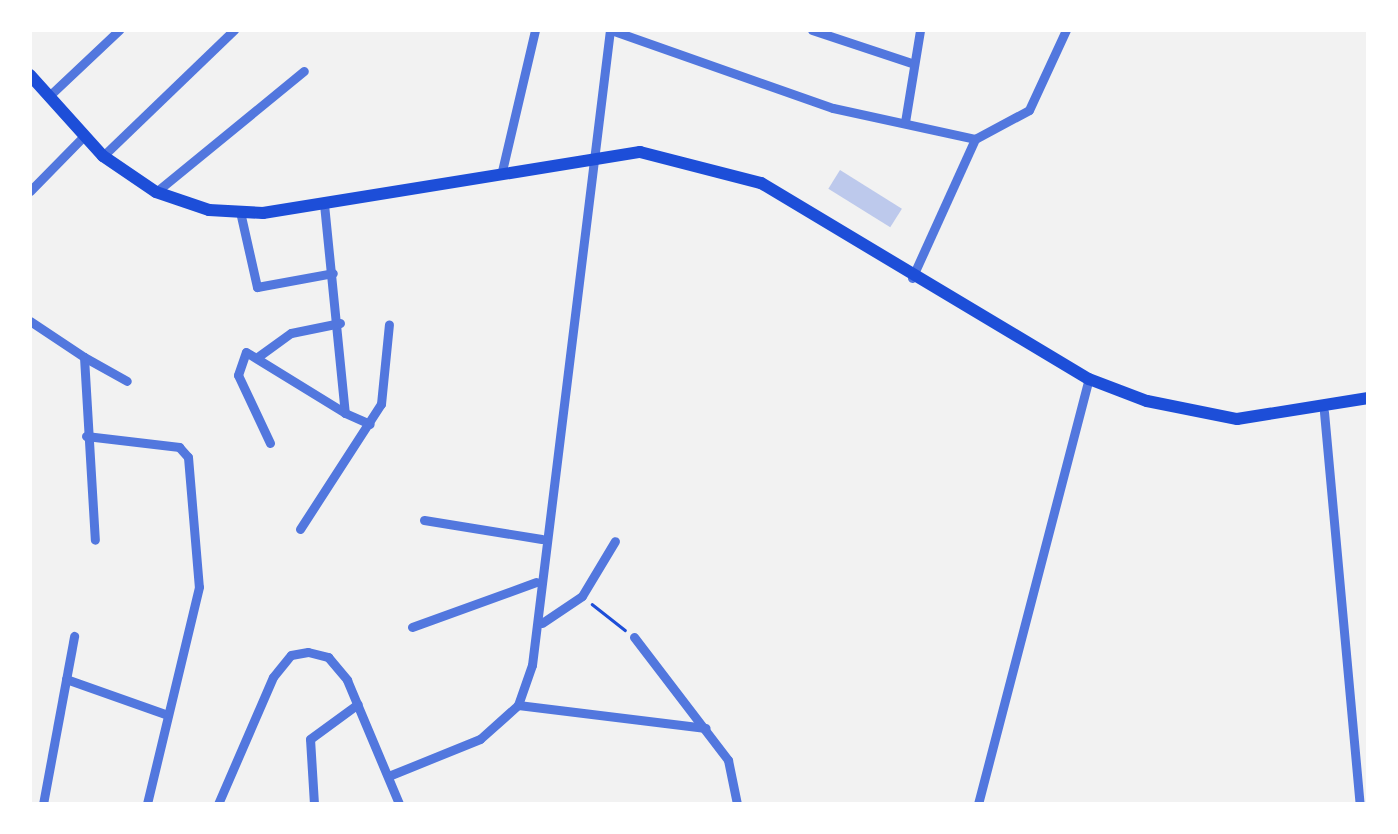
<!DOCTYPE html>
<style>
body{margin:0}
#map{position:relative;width:1398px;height:834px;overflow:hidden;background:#f2f2f2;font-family:Overpass,sans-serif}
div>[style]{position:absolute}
.building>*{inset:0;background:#bdc9ec;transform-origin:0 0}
.path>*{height:2.5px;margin:-1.25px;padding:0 1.25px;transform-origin:1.25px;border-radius:1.25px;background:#1d4ed8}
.minor>*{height:9px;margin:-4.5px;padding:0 4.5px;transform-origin:4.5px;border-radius:4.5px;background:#5277de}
.secondary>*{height:12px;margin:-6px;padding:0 6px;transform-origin:6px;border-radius:6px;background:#1d4ed8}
span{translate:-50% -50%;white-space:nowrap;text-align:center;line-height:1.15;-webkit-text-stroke:10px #fff;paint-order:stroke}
.frame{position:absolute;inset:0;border:32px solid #fff;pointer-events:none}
</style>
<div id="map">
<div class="building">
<i style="left:840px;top:170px;width:73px;height:22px;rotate:32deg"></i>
</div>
<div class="path">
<i style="left:592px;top:604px;width:42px;rotate:38.2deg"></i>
</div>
<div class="minor">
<i style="left:611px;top:30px;width:235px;rotate:19.4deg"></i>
<i style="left:833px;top:108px;width:145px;rotate:12.3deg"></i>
<i style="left:975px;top:139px;width:61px;rotate:-28.2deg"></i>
<i style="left:1029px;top:110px;width:88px;rotate:-65.2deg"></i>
<i style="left:812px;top:30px;width:104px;rotate:18.4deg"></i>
<i style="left:48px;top:97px;width:98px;rotate:-43.3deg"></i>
<i style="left:905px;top:122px;width:93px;rotate:-80.7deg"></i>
<i style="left:103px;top:156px;width:182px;rotate:-43.9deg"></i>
<i style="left:502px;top:171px;width:145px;rotate:-76.8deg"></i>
<i style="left:30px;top:191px;width:74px;rotate:-45.5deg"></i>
<i style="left:156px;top:192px;width:191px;rotate:-39.3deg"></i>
<i style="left:324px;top:204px;width:210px;rotate:84.3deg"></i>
<i style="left:345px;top:413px;width:27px;rotate:24deg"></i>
<i style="left:241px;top:216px;width:73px;rotate:77.3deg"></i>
<i style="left:257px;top:287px;width:77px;rotate:-10.4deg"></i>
<i style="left:912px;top:278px;width:153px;rotate:-65.6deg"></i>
<i style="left:30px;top:321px;width:65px;rotate:33.7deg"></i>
<i style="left:84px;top:357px;width:183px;rotate:86.6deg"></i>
<i style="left:259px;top:356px;width:39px;rotate:-36deg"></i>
<i style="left:291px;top:333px;width:50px;rotate:-11.5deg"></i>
<i style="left:84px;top:357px;width:49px;rotate:29.2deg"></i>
<i style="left:1324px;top:412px;width:394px;rotate:84.8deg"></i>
<i style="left:86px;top:436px;width:94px;rotate:6.7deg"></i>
<i style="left:179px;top:447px;width:13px;rotate:48deg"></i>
<i style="left:188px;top:457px;width:130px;rotate:85.2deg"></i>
<i style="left:199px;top:587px;width:223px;rotate:103.5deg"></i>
<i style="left:270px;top:443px;width:75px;rotate:-115.2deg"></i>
<i style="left:238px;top:375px;width:24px;rotate:-71deg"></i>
<i style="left:246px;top:352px;width:116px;rotate:31.6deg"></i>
<i style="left:424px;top:520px;width:119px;rotate:9.2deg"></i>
<i style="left:300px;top:529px;width:149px;rotate:-57.1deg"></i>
<i style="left:381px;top:404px;width:80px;rotate:-84.3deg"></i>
<i style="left:542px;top:623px;width:48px;rotate:-34deg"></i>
<i style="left:582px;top:596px;width:64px;rotate:-59deg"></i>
<i style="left:412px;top:627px;width:132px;rotate:-19.9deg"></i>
<i style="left:634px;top:637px;width:155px;rotate:52.6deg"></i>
<i style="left:728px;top:760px;width:45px;rotate:78.4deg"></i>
<i style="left:66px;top:679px;width:105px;rotate:19.5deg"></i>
<i style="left:518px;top:705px;width:189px;rotate:7deg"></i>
<i style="left:391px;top:775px;width:96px;rotate:-22deg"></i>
<i style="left:480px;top:739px;width:51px;rotate:-41.8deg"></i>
<i style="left:518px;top:705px;width:42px;rotate:-70.7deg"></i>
<i style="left:532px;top:665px;width:640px;rotate:-83deg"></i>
<i style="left:43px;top:804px;width:171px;rotate:-79.5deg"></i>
<i style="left:218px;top:804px;width:138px;rotate:-66.6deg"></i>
<i style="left:273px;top:677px;width:28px;rotate:-51deg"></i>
<i style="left:291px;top:655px;width:17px;rotate:-10deg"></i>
<i style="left:308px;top:652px;width:21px;rotate:14deg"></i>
<i style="left:328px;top:657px;width:30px;rotate:50deg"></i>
<i style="left:347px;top:680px;width:134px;rotate:67.2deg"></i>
<i style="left:314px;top:804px;width:65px;rotate:-93.5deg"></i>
<i style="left:310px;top:739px;width:59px;rotate:-36.1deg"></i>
<i style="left:978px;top:804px;width:439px;rotate:-75.4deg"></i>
</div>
<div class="secondary">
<i style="left:30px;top:75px;width:109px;rotate:48deg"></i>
<i style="left:103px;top:156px;width:64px;rotate:34.2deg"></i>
<i style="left:156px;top:192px;width:56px;rotate:18.8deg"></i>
<i style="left:209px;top:210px;width:54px;rotate:3.2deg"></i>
<i style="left:263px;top:213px;width:382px;rotate:-9.2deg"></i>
<i style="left:640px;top:152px;width:125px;rotate:14.4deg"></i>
<i style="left:761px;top:183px;width:382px;rotate:30.9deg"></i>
<i style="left:1089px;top:379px;width:62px;rotate:20.8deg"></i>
<i style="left:1147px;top:401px;width:92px;rotate:11.3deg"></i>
<i style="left:1237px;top:419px;width:133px;rotate:-9.1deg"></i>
</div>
<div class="frame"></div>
</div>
